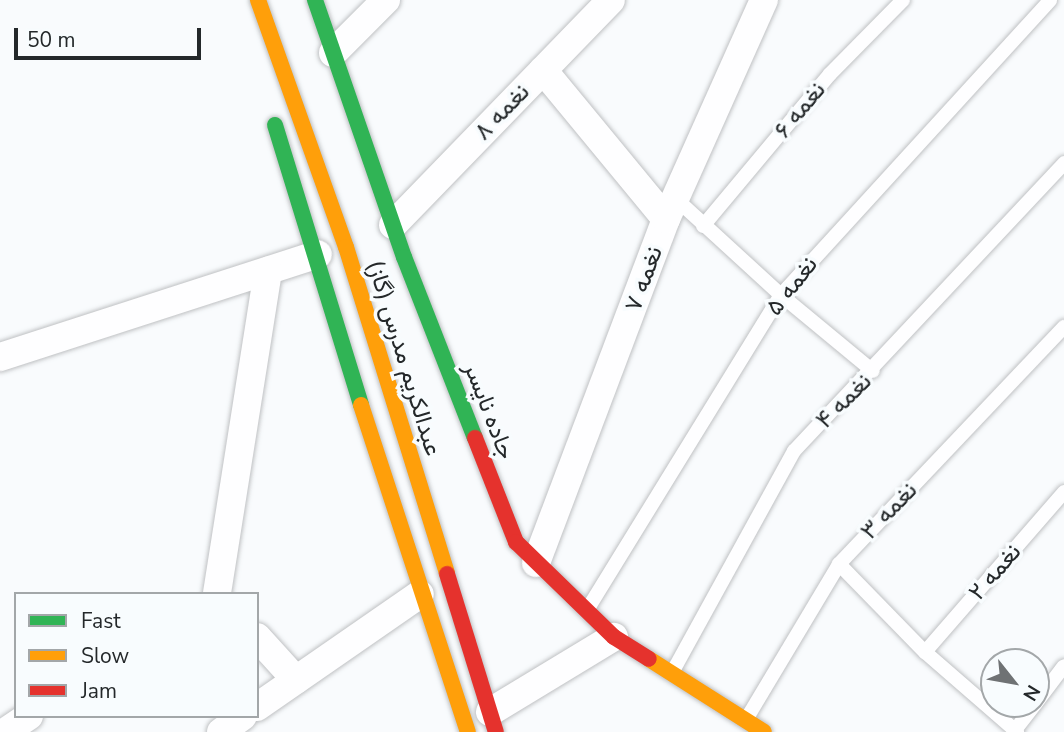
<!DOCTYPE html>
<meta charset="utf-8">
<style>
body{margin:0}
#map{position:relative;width:1064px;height:732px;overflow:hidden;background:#f9fbfd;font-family:"Nunito Sans",Vazirmatn,sans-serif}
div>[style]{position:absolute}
.roads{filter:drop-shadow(0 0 2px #bfc1c3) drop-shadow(0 0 2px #bfc1c3)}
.lane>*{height:14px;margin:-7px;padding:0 7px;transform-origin:7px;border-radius:7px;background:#fefeff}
.street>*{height:28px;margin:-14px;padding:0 14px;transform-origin:14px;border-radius:14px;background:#fefeff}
.fast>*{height:16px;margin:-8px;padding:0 8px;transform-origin:8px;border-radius:8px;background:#30b455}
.slow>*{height:16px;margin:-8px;padding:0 8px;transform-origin:8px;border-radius:8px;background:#ff9f0a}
.jam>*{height:16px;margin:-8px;padding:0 8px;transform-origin:8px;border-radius:8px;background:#e5322d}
span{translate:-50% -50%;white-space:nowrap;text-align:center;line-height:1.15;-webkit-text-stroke:7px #f8fcfe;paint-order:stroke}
.street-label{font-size:24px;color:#24282a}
.legend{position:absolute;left:14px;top:592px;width:245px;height:126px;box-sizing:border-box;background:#f8fcfe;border:2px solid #a3a7a9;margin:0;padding:9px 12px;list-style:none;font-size:21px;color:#24282a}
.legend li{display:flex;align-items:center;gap:14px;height:35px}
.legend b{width:35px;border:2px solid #a3a7a9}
.north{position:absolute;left:980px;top:648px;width:70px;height:70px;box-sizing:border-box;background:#f8fcfe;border:2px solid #a3a7a9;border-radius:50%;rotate:121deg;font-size:19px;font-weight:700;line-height:28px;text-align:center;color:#24282a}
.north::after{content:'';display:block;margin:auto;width:24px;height:32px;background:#6f7274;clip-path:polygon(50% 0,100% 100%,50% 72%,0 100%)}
.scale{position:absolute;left:14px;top:28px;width:187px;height:32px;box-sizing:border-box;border:4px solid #24282a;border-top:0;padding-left:9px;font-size:21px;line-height:24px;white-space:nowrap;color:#24282a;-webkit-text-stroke:5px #f8fcfe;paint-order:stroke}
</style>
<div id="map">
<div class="roads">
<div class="lane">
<i style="left:675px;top:198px;width:144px;rotate:42.5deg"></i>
<i style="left:781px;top:295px;width:119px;rotate:39.6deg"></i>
<i style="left:703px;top:226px;width:198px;rotate:-50.1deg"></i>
<i style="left:830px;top:74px;width:104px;rotate:-45.4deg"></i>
<i style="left:839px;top:564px;width:123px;rotate:45.7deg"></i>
<i style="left:925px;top:652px;width:122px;rotate:41deg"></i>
<i style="left:587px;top:610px;width:370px;rotate:-58.4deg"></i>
<i style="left:781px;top:295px;width:399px;rotate:-47.6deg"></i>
<i style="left:925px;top:652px;width:212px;rotate:-49deg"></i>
<i style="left:673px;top:671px;width:251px;rotate:-61.2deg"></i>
<i style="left:794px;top:451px;width:395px;rotate:-46.8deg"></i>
<i style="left:1036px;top:703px;width:46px;rotate:-52.9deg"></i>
<i style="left:747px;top:718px;width:179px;rotate:-59.1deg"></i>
<i style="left:839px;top:564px;width:327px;rotate:-46.5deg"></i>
<i style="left:1015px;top:730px;width:33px;rotate:-52deg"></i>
</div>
<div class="street">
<i style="left:333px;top:53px;width:75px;rotate:-45deg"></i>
<i style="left:543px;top:70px;width:193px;rotate:50.5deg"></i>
<i style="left:393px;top:225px;width:313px;rotate:-45.9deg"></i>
<i style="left:0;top:357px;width:334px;rotate:-17.9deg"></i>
<i style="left:536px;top:563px;width:368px;rotate:-69.3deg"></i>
<i style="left:666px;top:219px;width:240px;rotate:-65.9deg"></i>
<i style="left:217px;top:593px;width:326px;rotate:-81deg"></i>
<i style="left:257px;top:637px;width:58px;rotate:47.8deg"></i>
<i style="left:257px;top:707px;width:198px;rotate:-34.7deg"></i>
<i style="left:490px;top:712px;width:145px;rotate:-31.2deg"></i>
<i style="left:5px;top:732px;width:29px;rotate:-34deg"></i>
<i style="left:221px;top:732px;width:27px;rotate:-36deg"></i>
</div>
<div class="fast">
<i style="left:315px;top:0;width:272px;rotate:70.9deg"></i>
<i style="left:404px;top:257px;width:194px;rotate:68.6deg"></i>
<i style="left:275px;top:125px;width:293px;rotate:72.9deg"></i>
</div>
<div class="slow">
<i style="left:258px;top:0;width:262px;rotate:70.4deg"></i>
<i style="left:346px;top:247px;width:342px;rotate:72.8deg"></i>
<i style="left:361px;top:405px;width:344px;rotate:71.9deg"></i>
<i style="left:649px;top:659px;width:136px;rotate:32.4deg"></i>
</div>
<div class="jam">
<i style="left:475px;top:438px;width:112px;rotate:68.5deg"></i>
<i style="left:516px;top:542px;width:136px;rotate:44.1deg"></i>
<i style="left:614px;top:637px;width:41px;rotate:32.2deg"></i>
<i style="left:447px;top:574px;width:165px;rotate:72.8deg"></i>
</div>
</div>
<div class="street-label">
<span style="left:800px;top:110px;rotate:-50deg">نغمه ۶</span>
<span style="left:502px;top:112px;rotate:-46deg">نغمه ۸</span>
<span style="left:644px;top:279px;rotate:-70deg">نغمه ۷</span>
<span style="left:792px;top:286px;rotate:-52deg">نغمه ۵</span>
<span style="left:404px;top:358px;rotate:73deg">عبدالکریم مدرس (گاز)</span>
<span style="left:844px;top:401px;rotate:-45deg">نغمه ۴</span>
<span style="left:489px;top:411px;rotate:69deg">جاده نایسر</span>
<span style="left:889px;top:511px;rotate:-46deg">نغمه ۳</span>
<span style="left:995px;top:572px;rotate:-49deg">نغمه ۲</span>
</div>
<ul class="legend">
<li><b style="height:9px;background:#30b455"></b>Fast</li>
<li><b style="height:9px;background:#ff9f0a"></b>Slow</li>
<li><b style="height:9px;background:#e5322d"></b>Jam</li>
</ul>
<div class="north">N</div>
<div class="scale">50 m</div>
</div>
